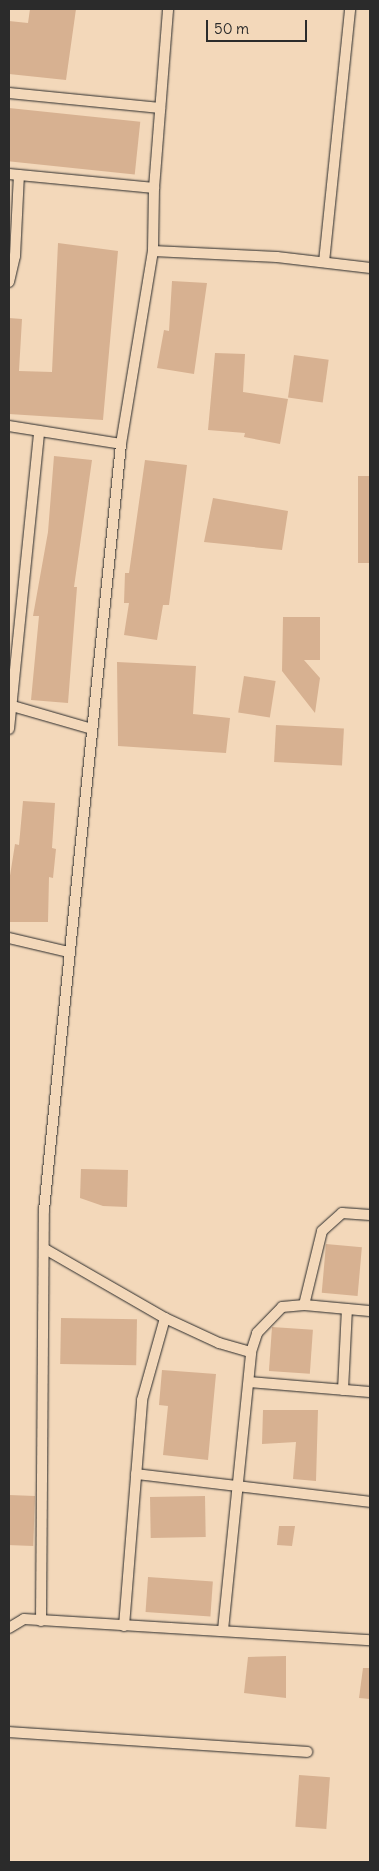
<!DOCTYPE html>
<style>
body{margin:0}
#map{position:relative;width:379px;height:1871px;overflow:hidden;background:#f3d8ba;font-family:Delius,sans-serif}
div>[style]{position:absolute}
.building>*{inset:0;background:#d7b191;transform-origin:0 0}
.roads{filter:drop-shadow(0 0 1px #2b2b2b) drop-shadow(0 0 1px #2b2b2b)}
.minor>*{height:10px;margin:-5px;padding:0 5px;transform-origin:5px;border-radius:5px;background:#f3d8ba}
span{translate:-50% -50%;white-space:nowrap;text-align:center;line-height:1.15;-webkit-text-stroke:5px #f3d8ba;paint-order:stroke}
.frame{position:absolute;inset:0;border:10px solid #2b2b2b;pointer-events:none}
.scale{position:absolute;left:206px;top:20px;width:101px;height:22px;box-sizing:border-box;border:2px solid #2b2b2b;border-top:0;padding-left:6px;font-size:15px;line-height:18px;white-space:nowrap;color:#2b2b2b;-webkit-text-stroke:4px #f3d8ba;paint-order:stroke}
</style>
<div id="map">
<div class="building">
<i style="clip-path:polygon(30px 9px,76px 9px,66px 80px,9px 74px,9px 21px,28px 23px)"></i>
<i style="left:9px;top:108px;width:132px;height:53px;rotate:6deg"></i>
<i style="clip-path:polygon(58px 243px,118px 251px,103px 420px,9px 414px,9px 318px,22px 319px,19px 371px,52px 372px)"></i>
<i style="clip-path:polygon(172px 281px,207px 283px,194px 374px,157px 368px,164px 330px,169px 331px)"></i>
<i style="clip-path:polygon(215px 353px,245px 354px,243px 392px,288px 399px,280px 444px,244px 437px,245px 433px,208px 430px)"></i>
<i style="left:294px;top:355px;width:35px;height:43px;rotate:8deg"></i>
<i style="clip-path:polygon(54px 456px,92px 460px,74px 587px,77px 587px,68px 703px,31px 700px,39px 616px,33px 616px,48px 532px)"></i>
<i style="clip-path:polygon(145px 460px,187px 465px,169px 605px,163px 605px,157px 640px,124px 635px,129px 603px,124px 603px,125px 573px,129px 573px)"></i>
<i style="left:370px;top:476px;width:87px;height:12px;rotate:90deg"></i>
<i style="clip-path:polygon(213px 498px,288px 511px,282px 550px,204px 542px)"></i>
<i style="clip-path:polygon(283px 617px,320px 617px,320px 660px,304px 660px,320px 678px,315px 713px,282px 671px)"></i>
<i style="clip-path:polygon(117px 662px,196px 666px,193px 714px,230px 718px,226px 753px,118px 746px)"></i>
<i style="left:244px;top:676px;width:32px;height:37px;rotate:9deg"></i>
<i style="left:276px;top:725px;width:68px;height:37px;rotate:3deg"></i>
<i style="clip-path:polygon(23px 801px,55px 803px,52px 848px,56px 849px,53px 878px,49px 877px,48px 922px,9px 922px,9px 882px,15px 844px,19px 845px)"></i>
<i style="clip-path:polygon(81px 1169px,128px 1170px,127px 1207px,103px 1206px,80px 1198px)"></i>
<i style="left:326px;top:1244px;width:36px;height:49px;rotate:5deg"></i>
<i style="left:61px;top:1318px;width:76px;height:46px;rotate:1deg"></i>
<i style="left:272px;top:1327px;width:41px;height:44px;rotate:4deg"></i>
<i style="clip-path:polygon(162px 1370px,216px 1374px,208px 1460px,163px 1455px,168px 1406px,159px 1405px)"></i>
<i style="clip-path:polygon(263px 1410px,318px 1410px,316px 1481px,293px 1479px,296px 1442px,262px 1444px)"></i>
<i style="left:9px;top:1495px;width:26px;height:50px;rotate:2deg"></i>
<i style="left:205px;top:1496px;width:41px;height:55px;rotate:89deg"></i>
<i style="clip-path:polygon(279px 1526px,295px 1526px,292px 1546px,277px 1545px)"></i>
<i style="left:148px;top:1577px;width:65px;height:35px;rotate:4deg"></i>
<i style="clip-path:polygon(286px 1656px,286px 1698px,244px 1693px,248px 1657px)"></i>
<i style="clip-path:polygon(363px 1668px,370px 1668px,370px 1699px,359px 1698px)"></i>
<i style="left:299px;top:1775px;width:31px;height:52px;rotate:4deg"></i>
</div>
<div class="roads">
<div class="minor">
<i style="left:9px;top:93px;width:152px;rotate:5.7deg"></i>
<i style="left:9px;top:174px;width:146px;rotate:5.5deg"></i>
<i style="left:153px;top:251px;width:63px;rotate:-89.1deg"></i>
<i style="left:154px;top:188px;width:180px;rotate:-85.5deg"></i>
<i style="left:324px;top:262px;width:254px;rotate:-84.1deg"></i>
<i style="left:9px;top:282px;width:27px;rotate:-77deg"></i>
<i style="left:15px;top:256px;width:81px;rotate:-87.2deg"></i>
<i style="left:9px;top:426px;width:113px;rotate:9.1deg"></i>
<i style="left:9px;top:705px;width:86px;rotate:16.1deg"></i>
<i style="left:9px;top:729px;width:299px;rotate:-84.2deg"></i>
<i style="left:9px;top:938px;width:61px;rotate:13.3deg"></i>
<i style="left:45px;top:1249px;width:138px;rotate:29.9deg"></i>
<i style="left:165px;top:1318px;width:60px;rotate:24.8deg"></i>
<i style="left:219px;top:1343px;width:33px;rotate:16deg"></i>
<i style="left:304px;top:1305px;width:76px;rotate:-76.3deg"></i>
<i style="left:322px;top:1231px;width:27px;rotate:-42deg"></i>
<i style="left:342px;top:1213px;width:28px;rotate:4deg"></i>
<i style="left:249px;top:1382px;width:121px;rotate:4.7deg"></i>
<i style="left:343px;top:1390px;width:81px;rotate:-87.2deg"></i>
<i style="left:136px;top:1474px;width:236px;rotate:6.8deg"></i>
<i style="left:41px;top:1621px;width:411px;rotate:-89.6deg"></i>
<i style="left:44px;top:1210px;width:770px;rotate:-84.26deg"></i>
<i style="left:121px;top:444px;width:196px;rotate:-80.6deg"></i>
<i style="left:153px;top:251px;width:124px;rotate:2.8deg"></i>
<i style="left:277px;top:257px;width:94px;rotate:6.7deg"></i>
<i style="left:124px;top:1626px;width:227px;rotate:-85.4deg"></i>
<i style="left:142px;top:1400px;width:85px;rotate:-74.3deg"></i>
<i style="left:9px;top:1628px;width:17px;rotate:-31deg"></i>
<i style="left:24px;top:1619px;width:347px;rotate:3.5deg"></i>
<i style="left:223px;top:1630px;width:279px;rotate:-84.2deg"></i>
<i style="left:251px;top:1352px;width:20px;rotate:-72deg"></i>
<i style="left:257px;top:1333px;width:36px;rotate:-46deg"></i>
<i style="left:282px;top:1307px;width:22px;rotate:-5deg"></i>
<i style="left:304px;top:1305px;width:66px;rotate:5.2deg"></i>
<i style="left:9px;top:1732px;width:299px;rotate:3.8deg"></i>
</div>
</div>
<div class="frame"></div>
<div class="scale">50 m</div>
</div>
